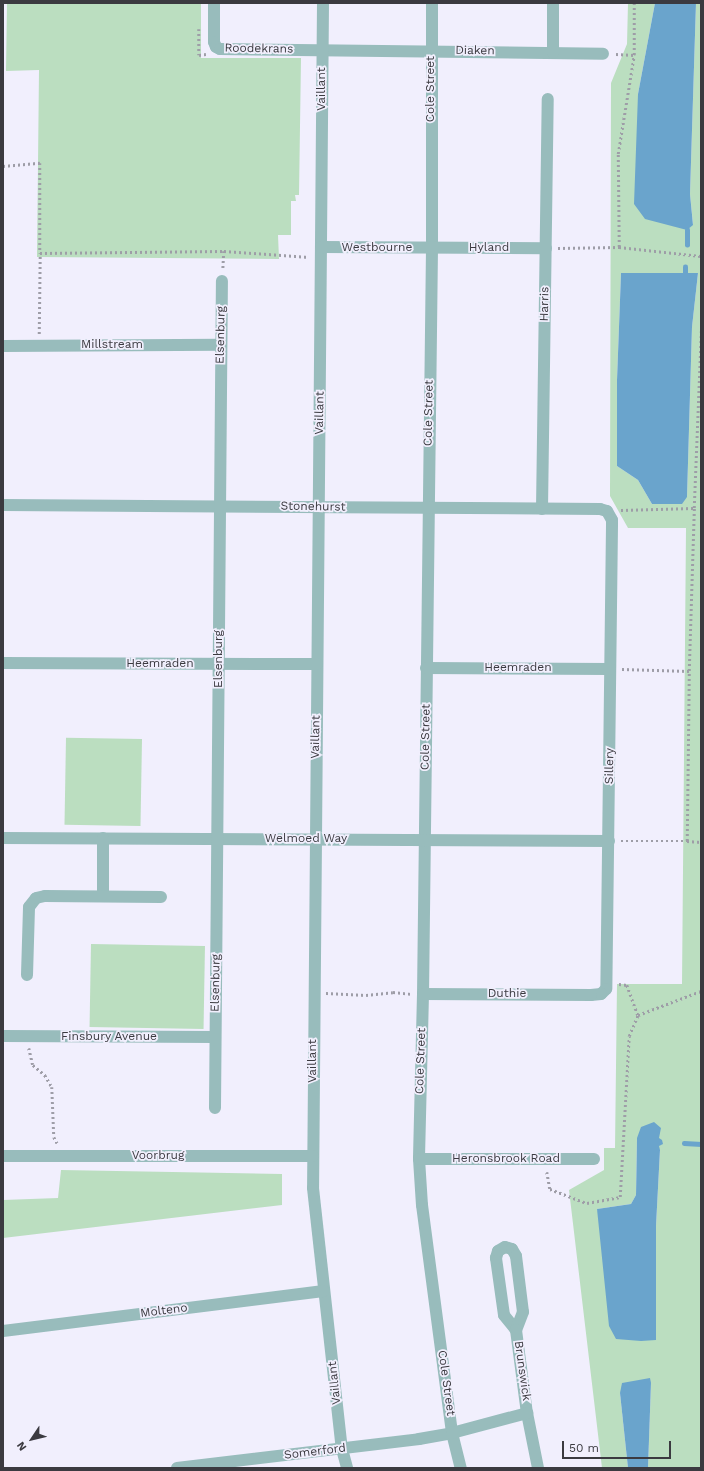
<!DOCTYPE html>
<style>
body{margin:0}
#map{position:relative;width:704px;height:1471px;overflow:hidden;background:#f1effd;font-family:"Work Sans",sans-serif}
div>[style]{position:absolute}
.green>*{inset:0;background:#bbdec0;transform-origin:0 0}
.water>*{inset:0;background:#6aa4cc}
.stream>*{height:4.5px;margin:-2.25px;padding:0 2.25px;transform-origin:2.25px;border-radius:2.25px;background:#6aa4cc}
.path>*{height:2.5px;margin-top:-1.25px;transform-origin:0;background:repeating-linear-gradient(90deg,#9e9da7 0 2px,transparent 0 5px)}
.street>*{height:12px;margin:-6px;padding:0 6px;transform-origin:6px;border-radius:6px;background:#98bcbc}
span{translate:-50% -50%;white-space:nowrap;text-align:center;line-height:1.15;-webkit-text-stroke:3.5px #f1effd;paint-order:stroke}
.street-label{font-size:12px;color:#3b3a40}
.frame{position:absolute;inset:0;border:4px solid #3b3a40;pointer-events:none}
.north{position:absolute;left:12px;top:1419px;width:40px;height:40px;-webkit-text-stroke:3px #f1effd;paint-order:stroke;rotate:235deg;font-size:11px;font-weight:700;line-height:16px;text-align:center;color:#3b3a40}
.north::after{content:'';display:block;margin:auto;width:14px;height:18px;background:#3b3a40;clip-path:polygon(50% 0,100% 100%,50% 72%,0 100%)}
.scale{position:absolute;left:562px;top:1441px;width:109px;height:18px;box-sizing:border-box;border:2px solid #3b3a40;border-top:0;padding-left:5px;font-size:12px;line-height:14px;white-space:nowrap;color:#3b3a40;-webkit-text-stroke:3px #f1effd;paint-order:stroke}
</style>
<div id="map">
<div class="green">
<i style="clip-path:polygon(7px 3px,201px 3px,201px 58px,301px 58px,299px 195px,295px 195px,296px 201px,291px 201px,291px 235px,278px 235px,279px 259px,37px 257px,39px 70px,6px 71px)"></i>
<i style="clip-path:polygon(evenodd,628px 3px,655px 3px,638px 94px,680px 227px,688px 229px,693px 224px,690px 194px,696px 3px,701px 3px,701px 1468px,648px 1468px,651px 1383px,620px 1393px,628px 1468px,602px 1468px,569px 1190px,604px 1170px,604px 1148px,615px 1148px,617px 984px,682px 984px,686px 528px,628px 528px,610px 496px,611px 83px,627px 44px,628px 3px,621px 273px,698px 273px,692px 327px,687px 497px,652px 504px,638px 480px,617px 466px,617px 380px,621px 273px,628px 3px,637px 1138px,660px 1150px,656px 1226px,656px 1340px,597px 1209px,631px 1204px,636px 1195px,637px 1138px)"></i>
<i style="left:142px;top:739px;width:87px;height:76px;rotate:91deg"></i>
<i style="left:91px;top:944px;width:114px;height:83px;rotate:1deg"></i>
<i style="clip-path:polygon(61px 1170px,282px 1174px,282px 1205px,3px 1238px,3px 1200px,58px 1198px)"></i>
</div>
<div class="water">
<i style="clip-path:polygon(655px 3px,696px 3px,690px 194px,693px 225px,687px 230px,645px 219px,634px 204px,638px 94px)"></i>
<i style="clip-path:polygon(621px 273px,698px 273px,692px 327px,687px 497px,682px 504px,652px 504px,638px 480px,617px 466px,617px 380px)"></i>
<i style="clip-path:polygon(654px 1122px,661px 1128px,659px 1138px,662px 1140px,663px 1144px,659px 1146px,660px 1150px,656px 1226px,656px 1340px,641px 1341px,616px 1339px,609px 1326px,597px 1209px,631px 1204px,636px 1195px,637px 1138px,641px 1127px)"></i>
<i style="clip-path:polygon(650px 1378px,651px 1383px,648px 1468px,628px 1468px,620px 1393px,622px 1383px)"></i>
</div>
<div class="stream">
<i style="left:687px;top:245px;width:15px;rotate:-90deg"></i>
<i style="left:685px;top:277px;width:10px;rotate:-90deg"></i>
<i style="left:684px;top:1143px;width:17px;rotate:3deg"></i>
</div>
<div class="path">
<i style="left:199px;top:29px;width:26px;rotate:90deg"></i>
<i style="left:199px;top:55px;width:7px;rotate:-8deg"></i>
<i style="left:616px;top:54px;width:18px;rotate:3deg"></i>
<i style="left:634px;top:55px;width:52px;rotate:-90deg"></i>
<i style="left:3px;top:166px;width:37px;rotate:-5deg"></i>
<i style="left:40px;top:163px;width:90px;rotate:90deg"></i>
<i style="left:619px;top:247px;width:93px;rotate:-90.6deg"></i>
<i style="left:618px;top:154px;width:100px;rotate:-80.8deg"></i>
<i style="left:558px;top:248px;width:61px;rotate:-0.9deg"></i>
<i style="left:619px;top:247px;width:82px;rotate:6.3deg"></i>
<i style="left:224px;top:251px;width:85px;rotate:4deg"></i>
<i style="left:39px;top:334px;width:81px;rotate:-89.3deg"></i>
<i style="left:40px;top:253px;width:184px;rotate:-0.6deg"></i>
<i style="left:224px;top:251px;width:18px;rotate:93deg"></i>
<i style="left:621px;top:510px;width:73px;rotate:-1.6deg"></i>
<i style="left:694px;top:508px;width:178px;rotate:-87.7deg"></i>
<i style="left:622px;top:669px;width:67px;rotate:1.7deg"></i>
<i style="left:689px;top:671px;width:163px;rotate:-88.2deg"></i>
<i style="left:621px;top:841px;width:66px"></i>
<i style="left:687px;top:841px;width:170px;rotate:-89.3deg"></i>
<i style="left:687px;top:841px;width:14px;rotate:4deg"></i>
<i style="left:619px;top:984px;width:8px;rotate:7deg"></i>
<i style="left:627px;top:985px;width:32px;rotate:70deg"></i>
<i style="left:638px;top:1015px;width:67px;rotate:-20.9deg"></i>
<i style="left:326px;top:993px;width:40px;rotate:2.9deg"></i>
<i style="left:366px;top:995px;width:27px;rotate:-6deg"></i>
<i style="left:393px;top:992px;width:18px;rotate:6deg"></i>
<i style="left:29px;top:1048px;width:17px;rotate:77deg"></i>
<i style="left:33px;top:1065px;width:16px;rotate:40deg"></i>
<i style="left:45px;top:1075px;width:14px;rotate:60deg"></i>
<i style="left:52px;top:1087px;width:50px;rotate:87.7deg"></i>
<i style="left:54px;top:1137px;width:7px;rotate:63deg"></i>
<i style="left:547px;top:1172px;width:17px;rotate:80deg"></i>
<i style="left:550px;top:1189px;width:40px;rotate:21deg"></i>
<i style="left:587px;top:1203px;width:34px;rotate:-10deg"></i>
<i style="left:620px;top:1197px;width:161px;rotate:-86.8deg"></i>
<i style="left:629px;top:1036px;width:23px;rotate:-67deg"></i>
</div>
<div class="street">
<i style="left:214px;top:3px;width:39px;rotate:90deg"></i>
<i style="left:214px;top:42px;width:5px;rotate:68deg"></i>
<i style="left:216px;top:47px;width:4px;rotate:27deg"></i>
<i style="left:220px;top:49px;width:383px;rotate:0.7deg"></i>
<i style="left:323px;top:3px;width:1185px;rotate:90.48deg"></i>
<i style="left:313px;top:1188px;width:263px;rotate:83.7deg"></i>
<i style="left:342px;top:1449px;width:20px;rotate:75deg"></i>
<i style="left:432px;top:3px;width:245px;rotate:90deg"></i>
<i style="left:432px;top:248px;width:746px;rotate:90.69deg"></i>
<i style="left:423px;top:994px;width:165px;rotate:91.4deg"></i>
<i style="left:419px;top:1159px;width:46px;rotate:86.3deg"></i>
<i style="left:422px;top:1205px;width:230px;rotate:82.5deg"></i>
<i style="left:452px;top:1433px;width:36px;rotate:76deg"></i>
<i style="left:553px;top:53px;width:50px;rotate:-90deg"></i>
<i style="left:321px;top:247px;width:225px;rotate:0.3deg"></i>
<i style="left:3px;top:346px;width:218px;rotate:-0.3deg"></i>
<i style="left:3px;top:505px;width:597px;rotate:0.38deg"></i>
<i style="left:600px;top:509px;width:7px;rotate:16deg"></i>
<i style="left:607px;top:511px;width:10px;rotate:61deg"></i>
<i style="left:612px;top:520px;width:5px;rotate:90deg"></i>
<i style="left:612px;top:525px;width:464px;rotate:90.7deg"></i>
<i style="left:606px;top:989px;width:7px;rotate:135deg"></i>
<i style="left:601px;top:994px;width:10px;rotate:174deg"></i>
<i style="left:591px;top:995px;width:168px;rotate:-179.7deg"></i>
<i style="left:542px;top:509px;width:410px;rotate:-89.2deg"></i>
<i style="left:3px;top:663px;width:314px;rotate:0.2deg"></i>
<i style="left:426px;top:668px;width:184px;rotate:0.3deg"></i>
<i style="left:3px;top:838px;width:606px;rotate:0.28deg"></i>
<i style="left:103px;top:838px;width:58px;rotate:90deg"></i>
<i style="left:27px;top:975px;width:68px;rotate:-88.3deg"></i>
<i style="left:29px;top:907px;width:11px;rotate:-52deg"></i>
<i style="left:36px;top:898px;width:9px;rotate:-13deg"></i>
<i style="left:45px;top:896px;width:116px;rotate:0.5deg"></i>
<i style="left:3px;top:1036px;width:212px;rotate:0.3deg"></i>
<i style="left:215px;top:1108px;width:827px;rotate:-89.52deg"></i>
<i style="left:3px;top:1156px;width:310px"></i>
<i style="left:419px;top:1159px;width:175px"></i>
<i style="left:516px;top:1330px;width:19px;rotate:-129deg"></i>
<i style="left:504px;top:1315px;width:58px;rotate:-98deg"></i>
<i style="left:496px;top:1258px;width:7px;rotate:-74deg"></i>
<i style="left:498px;top:1251px;width:8px;rotate:-30deg"></i>
<i style="left:505px;top:1247px;width:7px;rotate:16deg"></i>
<i style="left:512px;top:1249px;width:8px;rotate:60deg"></i>
<i style="left:516px;top:1256px;width:56px;rotate:82.9deg"></i>
<i style="left:523px;top:1312px;width:19px;rotate:111deg"></i>
<i style="left:516px;top:1330px;width:84px;rotate:82.5deg"></i>
<i style="left:527px;top:1413px;width:56px;rotate:78.7deg"></i>
<i style="left:3px;top:1331px;width:323px;rotate:-7.1deg"></i>
<i style="left:177px;top:1468px;width:244px;rotate:-6.8deg"></i>
<i style="left:419px;top:1439px;width:34px;rotate:-10deg"></i>
<i style="left:452px;top:1433px;width:78px;rotate:-14.9deg"></i>
</div>
<div class="street-label">
<span style="left:259px;top:49px;rotate:1deg">Roodekrans</span>
<span style="left:475px;top:51px;rotate:1deg">Diaken</span>
<span style="left:322px;top:89px;rotate:-90deg">Vaillant</span>
<span style="left:431px;top:89px;rotate:-90deg">Cole Street</span>
<span style="left:377px;top:248px">Westbourne</span>
<span style="left:489px;top:248px">Hyland</span>
<span style="left:545px;top:304px;rotate:-89deg">Harris</span>
<span style="left:221px;top:335px;rotate:-89deg">Elsenburg</span>
<span style="left:112px;top:345px">Millstream</span>
<span style="left:320px;top:413px;rotate:-89deg">Vaillant</span>
<span style="left:429px;top:413px;rotate:-89deg">Cole Street</span>
<span style="left:313px;top:507px;rotate:1deg">Stonehurst</span>
<span style="left:219px;top:659px;rotate:-90deg">Elsenburg</span>
<span style="left:160px;top:664px">Heemraden</span>
<span style="left:518px;top:668px">Heemraden</span>
<span style="left:316px;top:737px;rotate:-89deg">Vaillant</span>
<span style="left:426px;top:737px;rotate:-89deg">Cole Street</span>
<span style="left:610px;top:766px;rotate:-89deg">Sillery</span>
<span style="left:306px;top:839px">Welmoed Way</span>
<span style="left:216px;top:983px;rotate:-89deg">Elsenburg</span>
<span style="left:507px;top:994px">Duthie</span>
<span style="left:109px;top:1037px">Finsbury Avenue</span>
<span style="left:313px;top:1061px;rotate:-90deg">Vaillant</span>
<span style="left:421px;top:1061px;rotate:-88deg">Cole Street</span>
<span style="left:158px;top:1156px">Voorbrug</span>
<span style="left:506px;top:1159px">Heronsbrook Road</span>
<span style="left:164px;top:1311px;rotate:-7deg">Molteno</span>
<span style="left:522px;top:1371px;rotate:82deg">Brunswick</span>
<span style="left:335px;top:1383px;rotate:-96deg">Vaillant</span>
<span style="left:446px;top:1383px;rotate:82deg">Cole Street</span>
<span style="left:315px;top:1452px;rotate:-7deg">Somerford</span>
</div>
<div class="frame"></div>
<div class="north">N</div>
<div class="scale">50 m</div>
</div>
